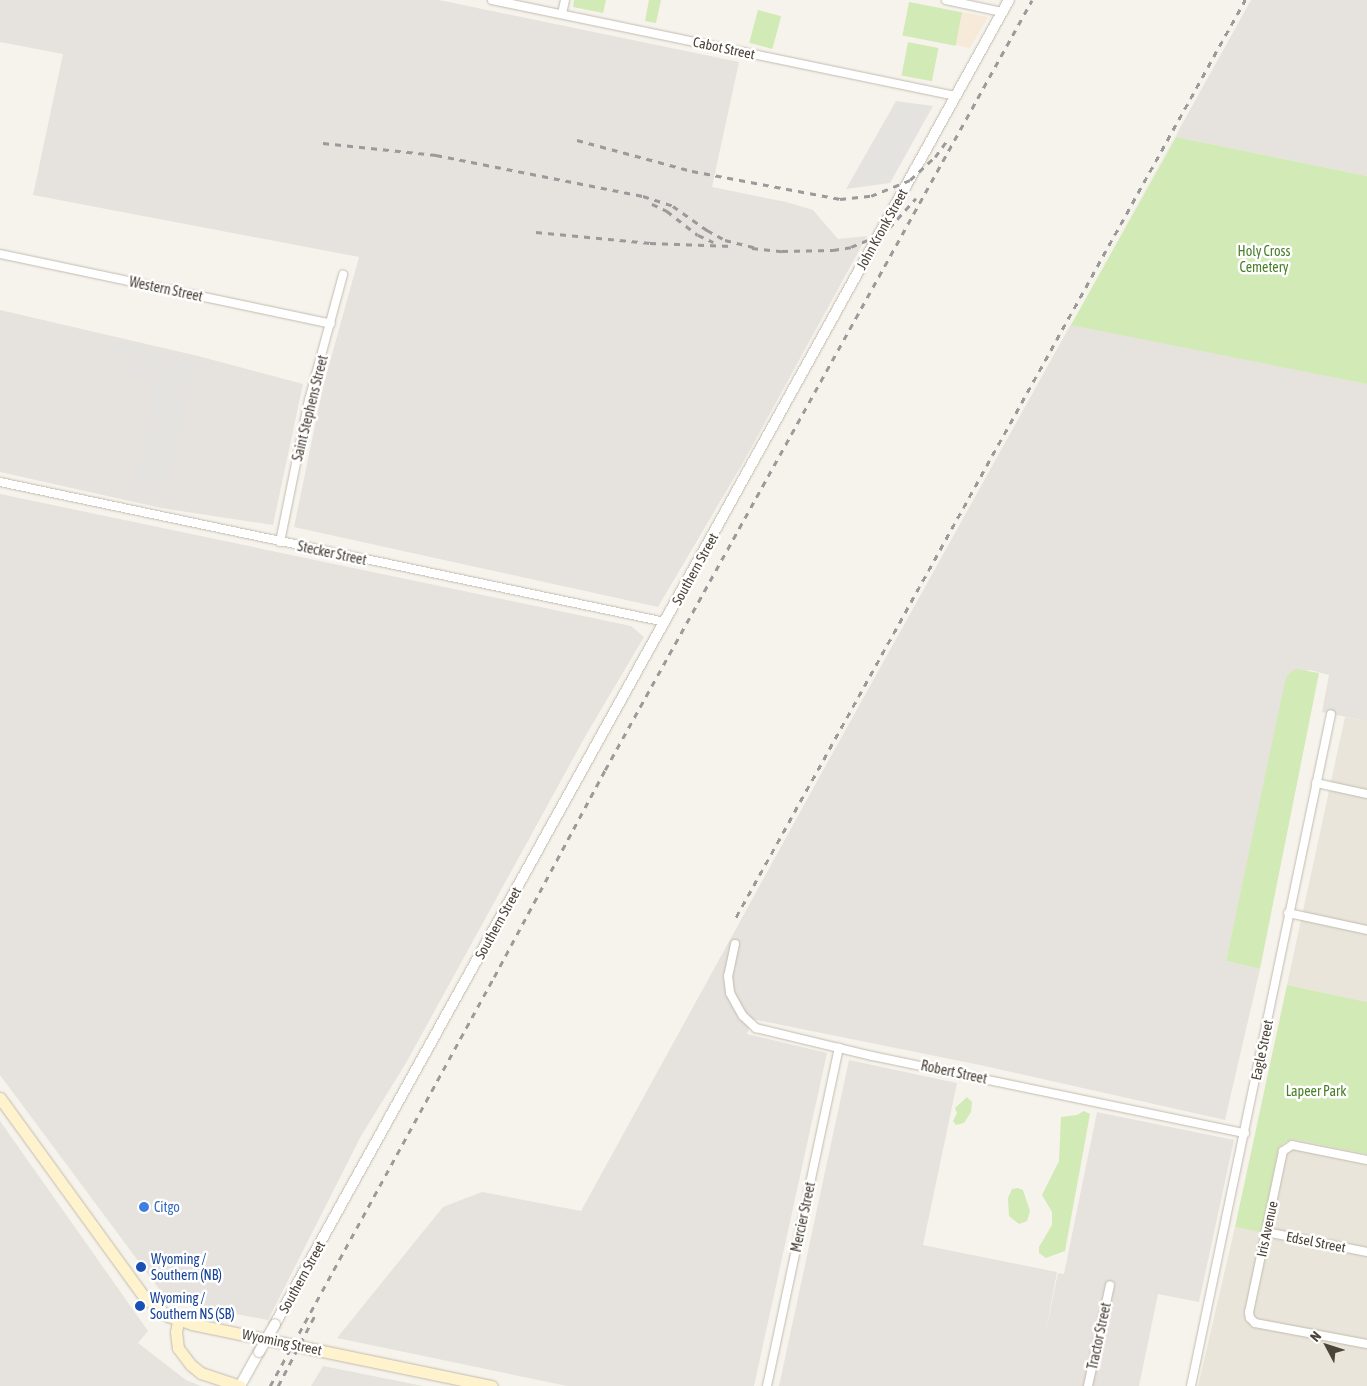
<!DOCTYPE html>
<style>
body{margin:0}
#map{position:relative;width:1367px;height:1386px;overflow:hidden;background:#f6f3ec;font-family:"Asap Condensed",sans-serif}
div>[style]{position:absolute}
.residential>*{inset:0;background:#eae5da}
.commercial>*{inset:0;background:#f7ead8}
.industrial>*{inset:0;background:#e6e2dd}
.green>*{inset:0;background:#d2eab5;transform-origin:0 0}
.parking>*{inset:0;background:#e5e3e0}
.roads{filter:drop-shadow(0 0 1px #c2bbae) drop-shadow(0 0 1px #c2bbae)}
.minor>*{height:8px;margin:-4px;padding:0 4px;transform-origin:4px;border-radius:4px;background:#fff}
.tertiary>*{height:10px;margin:-5px;padding:0 5px;transform-origin:5px;border-radius:5px;background:#fff}
.secondary>*{height:11px;margin:-5.5px;padding:0 5.5px;transform-origin:5.5px;border-radius:5.5px;background:#fff3cd}
.rail>*{height:2.5px;margin-top:-1.25px;transform-origin:0;background:repeating-linear-gradient(90deg,#9a9a9a 0 6px,transparent 0 12px)}
.bridges{filter:drop-shadow(0 0 1px #c2bbae) drop-shadow(0 0 1px #c2bbae)}
.tertiary-bridge>*{height:10px;margin:-5px;padding:0 5px;transform-origin:5px;border-radius:5px;background:#fff}
.dots>*{width:14px;height:14px;translate:-50% -50%;box-sizing:border-box;border:2px solid #fff;border-radius:50%}
span{translate:-50% -50%;white-space:nowrap;text-align:center;line-height:1.15;-webkit-text-stroke:5px #fff;paint-order:stroke}
.street-label{font-size:14px;color:#4b4439}
.park-label{font-size:14px;color:#4a7f2a}
.shop-label{font-size:14px;color:#366cbe}
.left{translate:0 -50%;text-align:left}
.transit-label{font-size:14px;color:#164399}
.north{position:absolute;left:1302px;top:1321px;width:50px;height:50px;-webkit-text-stroke:4px #fff;paint-order:stroke;rotate:310deg;font-size:14px;font-weight:700;line-height:20px;text-align:center;color:#4b4439}
.north::after{content:'';display:block;margin:auto;width:18px;height:22px;background:#4b4439;clip-path:polygon(50% 0,100% 100%,50% 72%,0 100%)}
</style>
<div id="map">
<div class="residential">
<i style="clip-path:polygon(1345px 717px,1367px 721px,1367px 1002px,1287px 985px)"></i>
<i style="clip-path:polygon(1293px 1139px,1367px 1154px,1367px 1386px,1198px 1386px,1235px 1227px,1261px 1231px,1279px 1147px)"></i>
</div>
<div class="commercial">
<i style="clip-path:polygon(962px 12px,988px 17px,970px 48px,955px 45px)"></i>
</div>
<div class="industrial">
<i style="clip-path:polygon(0 0,439px 0,739px 62px,712px 187px,786px 202px,813px 210px,838px 239px,867px 236px,744px 461px,658px 607px,294px 527px,323px 387px,359px 257px,33px 195px,63px 54px,0 42px)"></i>
<i style="clip-path:polygon(1251px 0,1367px 0,1367px 176px,1176px 137px,1181px 127px,1071px 324px,1367px 384px,1367px 721px,1322px 712px,1329px 675px,1310px 670px,1287px 675px,1226px 961px,1260px 969px,1225px 1120px,980px 1065px,752px 1019px,747px 1034px,827px 1053px,754px 1386px,567px 1386px,337px 1338px,443px 1207px,482px 1192px,581px 1211px,810px 794px)"></i>
<i style="clip-path:polygon(0 310px,198px 356px,303px 384px,273px 525px,161px 508px,0 472px)"></i>
<i style="clip-path:polygon(0 494px,631px 626px,644px 637px,586px 735px,406px 1063px,361px 1136px,268px 1320px,177px 1303px,162px 1293px,0 1075px)"></i>
<i style="clip-path:polygon(849px 1060px,957px 1083px,923px 1245px,1057px 1272px,1045px 1336px,1058px 1273px,1079px 1277px,1064px 1274px,1097px 1112px,1234px 1140px,1199px 1302px,1158px 1294px,1139px 1386px,779px 1386px)"></i>
<i style="clip-path:polygon(0 1121px,148px 1331px,138px 1343px,186px 1380px,201px 1386px,0 1386px)"></i>
<i style="clip-path:polygon(323px 1366px,423px 1386px,311px 1386px)"></i>
</div>
<div class="green">
<i style="clip-path:polygon(574px 0,606px 0,603px 13px,573px 7px)"></i>
<i style="clip-path:polygon(649px 0,661px 0,656px 23px,645px 21px)"></i>
<i style="left:909px;top:2px;width:54px;height:34px;rotate:11deg"></i>
<i style="left:758px;top:10px;width:24px;height:34px;rotate:15deg"></i>
<i style="left:908px;top:42px;width:31px;height:34px;rotate:11deg"></i>
<i style="clip-path:polygon(1176px 137px,1367px 176px,1367px 384px,1071px 325px)"></i>
<i style="clip-path:polygon(1296px 669px,1319px 673px,1260px 969px,1226px 961px,1284px 686px,1287px 675px)"></i>
<i style="clip-path:polygon(1287px 985px,1367px 1002px,1367px 1154px,1293px 1139px,1286px 1142px,1279px 1147px,1261px 1232px,1235px 1227px)"></i>
<i style="clip-path:polygon(967px 1097px,972px 1102px,971px 1112px,964px 1123px,956px 1125px,953px 1121px,957px 1113px,955px 1108px)"></i>
<i style="clip-path:polygon(1084px 1111px,1090px 1114px,1065px 1251px,1046px 1258px,1039px 1253px,1039px 1247px,1052px 1225px,1052px 1212px,1042px 1195px,1059px 1161px,1061px 1117px,1077px 1115px)"></i>
<i style="clip-path:polygon(1018px 1188px,1023px 1190px,1030px 1211px,1027px 1221px,1019px 1224px,1009px 1216px,1008px 1198px,1012px 1189px)"></i>
</div>
<div class="parking">
<i style="clip-path:polygon(896px 101px,933px 106px,890px 183px,846px 189px)"></i>
<i style="clip-path:polygon(108px 339px,195px 361px,169px 482px,163px 481px,159px 502px,150px 501px,152px 493px,133px 489px,156px 381px,130px 375px,133px 359px,105px 353px)"></i>
</div>
<div class="roads">
<div class="minor">
<i style="left:492px;top:0;width:474px;rotate:11.7deg"></i>
<i style="left:946px;top:0;width:57px;rotate:12.1deg"></i>
<i style="left:562px;top:14px;width:14px;rotate:-78deg"></i>
<i style="left:0;top:254px;width:338px;rotate:11.9deg"></i>
<i style="left:0;top:482px;width:680px;rotate:11.89deg"></i>
<i style="left:280px;top:542px;width:145px;rotate:-78.5deg"></i>
<i style="left:309px;top:400px;width:130px;rotate:-74.8deg"></i>
<i style="left:1316px;top:783px;width:52px;rotate:12.2deg"></i>
<i style="left:1288px;top:913px;width:81px;rotate:12.1deg"></i>
<i style="left:735px;top:944px;width:33px;rotate:102deg"></i>
<i style="left:728px;top:976px;width:17px;rotate:83deg"></i>
<i style="left:730px;top:993px;width:26px;rotate:61deg"></i>
<i style="left:743px;top:1016px;width:18px;rotate:43deg"></i>
<i style="left:756px;top:1028px;width:119px;rotate:13.6deg"></i>
<i style="left:872px;top:1056px;width:381px;rotate:11.7deg"></i>
<i style="left:1367px;top:1160px;width:76px;rotate:-168.7deg"></i>
<i style="left:1292px;top:1145px;width:11px;rotate:146deg"></i>
<i style="left:1283px;top:1151px;width:165px;rotate:101.9deg"></i>
<i style="left:1249px;top:1312px;width:6px;rotate:81deg"></i>
<i style="left:1250px;top:1318px;width:7px;rotate:45deg"></i>
<i style="left:1255px;top:1323px;width:114px;rotate:10.6deg"></i>
<i style="left:1266px;top:1232px;width:103px;rotate:11.2deg"></i>
<i style="left:767px;top:1386px;width:346px;rotate:-78deg"></i>
<i style="left:1088px;top:1386px;width:103px;rotate:-77.7deg"></i>
<i style="left:1191px;top:1386px;width:686px;rotate:-78.23deg"></i>
</div>
<div class="tertiary">
<i style="left:275px;top:1324px;width:1514px;rotate:-61deg"></i>
<i style="left:240px;top:1386px;width:39px;rotate:-61deg"></i>
</div>
<div class="secondary">
<i style="left:0;top:1098px;width:247px;rotate:54.1deg"></i>
<i style="left:145px;top:1298px;width:29px;rotate:38deg"></i>
<i style="left:168px;top:1316px;width:25px;rotate:18deg"></i>
<i style="left:192px;top:1324px;width:306px;rotate:11.7deg"></i>
<i style="left:178px;top:1321px;width:11px;rotate:100deg"></i>
<i style="left:176px;top:1332px;width:16px;rotate:83deg"></i>
<i style="left:178px;top:1348px;width:21px;rotate:53deg"></i>
<i style="left:191px;top:1365px;width:13px;rotate:39deg"></i>
<i style="left:201px;top:1373px;width:41px;rotate:18.4deg"></i>
</div>
</div>
<div class="rail">
<i style="left:577px;top:140px;width:119px;rotate:15.1deg"></i>
<i style="left:692px;top:171px;width:151px;rotate:10.7deg"></i>
<i style="left:840px;top:199px;width:31px;rotate:-6deg"></i>
<i style="left:871px;top:196px;width:42px;rotate:-22.3deg"></i>
<i style="left:910px;top:180px;width:34px;rotate:-43deg"></i>
<i style="left:935px;top:157px;width:24px;rotate:-54deg"></i>
<i style="left:323px;top:143px;width:114px;rotate:6.1deg"></i>
<i style="left:436px;top:155px;width:211px;rotate:11.2deg"></i>
<i style="left:643px;top:196px;width:32px;rotate:18deg"></i>
<i style="left:673px;top:206px;width:42px;rotate:35.2deg"></i>
<i style="left:707px;top:230px;width:21px;rotate:29deg"></i>
<i style="left:725px;top:240px;width:34px;rotate:14deg"></i>
<i style="left:652px;top:204px;width:17px;rotate:25deg"></i>
<i style="left:667px;top:211px;width:39px;rotate:38deg"></i>
<i style="left:698px;top:235px;width:17px;rotate:25deg"></i>
<i style="left:536px;top:232px;width:115px;rotate:5.5deg"></i>
<i style="left:650px;top:243px;width:82px;rotate:2.1deg"></i>
<i style="left:752px;top:248px;width:30px;rotate:6deg"></i>
<i style="left:782px;top:251px;width:51px;rotate:-1.1deg"></i>
<i style="left:833px;top:250px;width:18px;rotate:-9deg"></i>
<i style="left:851px;top:247px;width:21px;rotate:-23deg"></i>
<i style="left:870px;top:239px;width:22px;rotate:-30deg"></i>
<i style="left:889px;top:228px;width:40px;rotate:-48deg"></i>
<i style="left:736px;top:917px;width:1049px;rotate:-60.97deg"></i>
<i style="left:270px;top:1386px;width:466px;rotate:-61.3deg"></i>
<i style="left:494px;top:977px;width:235px;rotate:-61.8deg"></i>
<i style="left:605px;top:770px;width:880px;rotate:-60.99deg"></i>
<i style="left:278px;top:1386px;width:82px;rotate:-62.5deg"></i>
</div>
<div class="bridges">
<div class="tertiary-bridge">
<i style="left:259px;top:1352px;width:32px;rotate:-60deg"></i>
</div>
</div>
<div class="dots">
<i style="left:144px;top:1207px;background:#3f7fe0"></i>
<i style="left:141px;top:1267px;background:#1a4fb4"></i>
<i style="left:140px;top:1306px;background:#1a4fb4"></i>
</div>
<div class="street-label">
<span style="left:724px;top:48px;rotate:12deg">Cabot Street</span>
<span style="left:882px;top:229px;rotate:-61deg">John Kronk Street</span>
<span style="left:166px;top:289px;rotate:12deg">Western Street</span>
<span style="left:310px;top:408px;rotate:-76deg">Saint Stephens Street</span>
<span style="left:332px;top:553px;rotate:12deg">Stecker Street</span>
<span style="left:695px;top:569px;rotate:-61deg">Southern Street</span>
<span style="left:498px;top:923px;rotate:-61deg">Southern Street</span>
<span style="left:1262px;top:1050px;rotate:-78deg">Eagle Street</span>
<span style="left:954px;top:1072px;rotate:12deg">Robert Street</span>
<span style="left:803px;top:1217px;rotate:-78deg">Mercier Street</span>
<span style="left:1267px;top:1229px;rotate:-78deg">Iris Avenue</span>
<span style="left:1316px;top:1242px;rotate:11deg">Edsel Street</span>
<span style="left:302px;top:1277px;rotate:-61deg">Southern Street</span>
<span style="left:1099px;top:1336px;rotate:-78deg">Tractor Street</span>
<span style="left:282px;top:1342px;rotate:12deg">Wyoming Street</span>
</div>
<div class="park-label">
<span style="left:1264px;top:259px">Holy Cross<br>Cemetery</span>
<span style="left:1316px;top:1091px">Lapeer Park</span>
</div>
<div class="shop-label">
<span class="left" style="left:154px;top:1207px">Citgo</span>
</div>
<div class="transit-label">
<span class="left" style="left:151px;top:1267px">Wyoming /<br>Southern (NB)</span>
<span class="left" style="left:150px;top:1306px">Wyoming /<br>Southern NS (SB)</span>
</div>
<div class="north">N</div>
</div>
